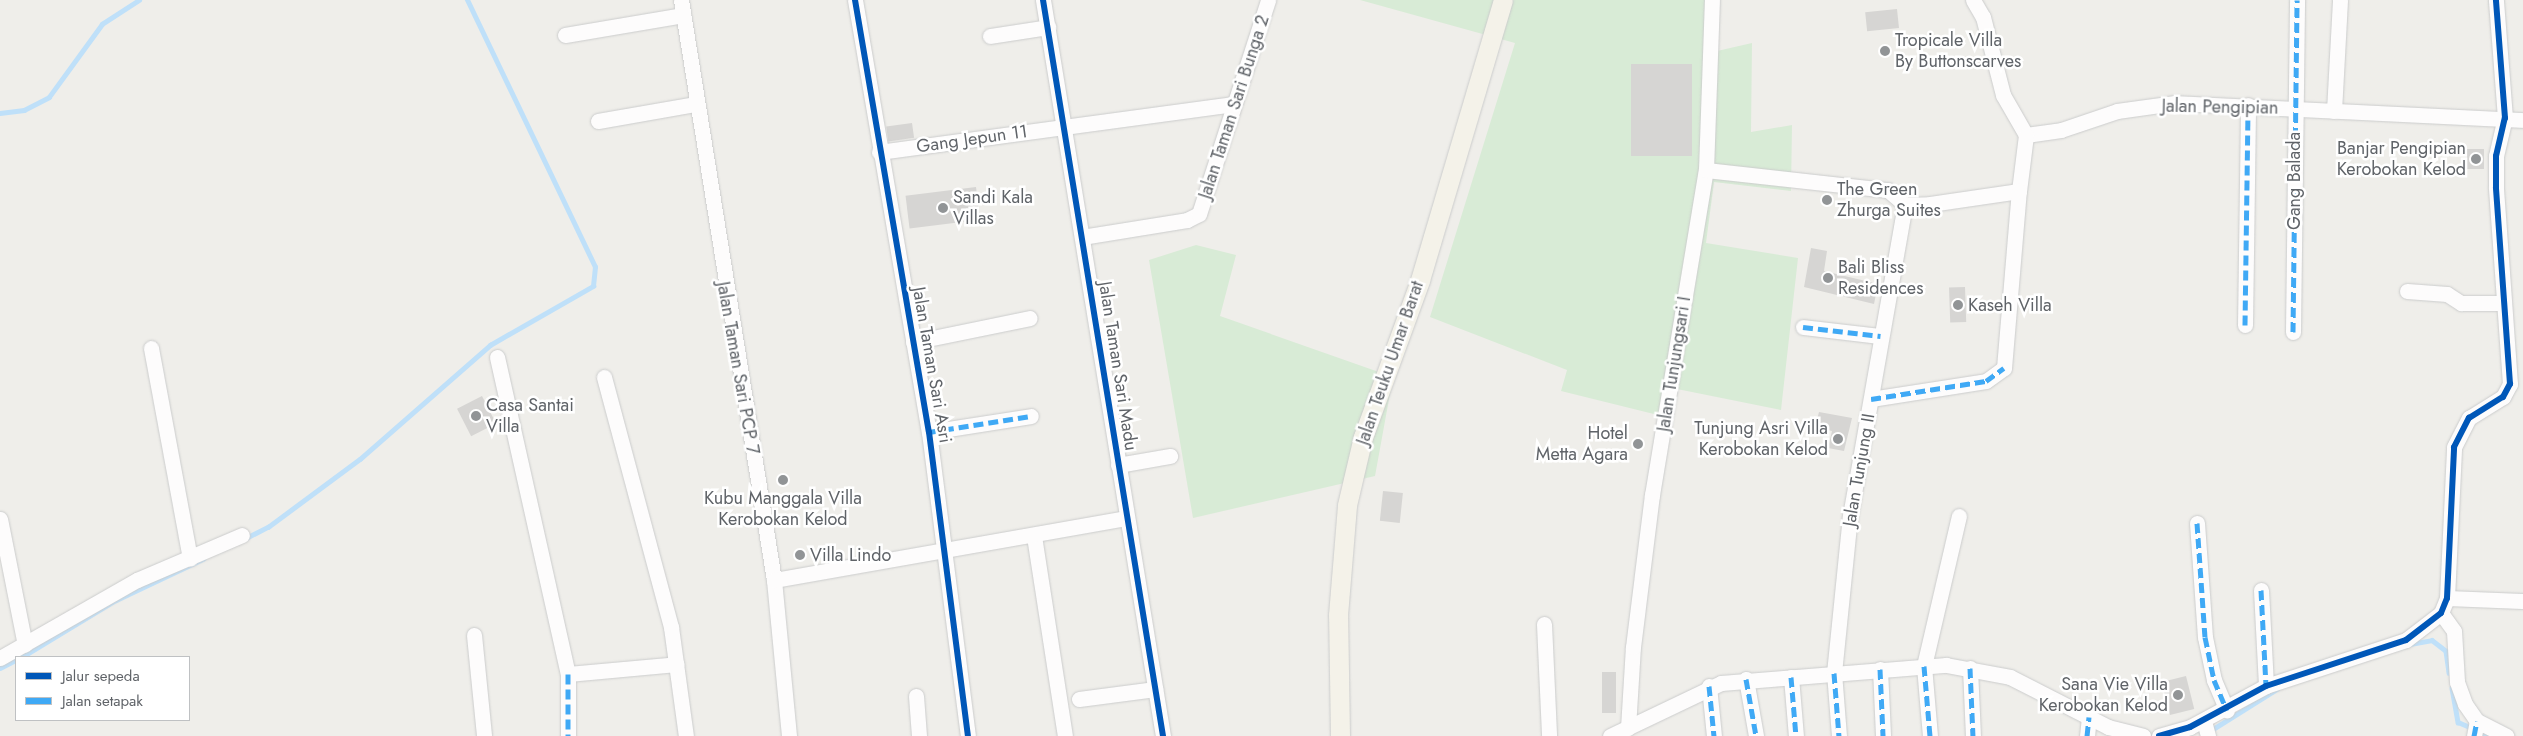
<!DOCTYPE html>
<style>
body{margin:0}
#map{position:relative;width:2523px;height:736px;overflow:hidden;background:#efeeea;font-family:Jost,sans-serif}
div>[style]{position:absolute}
.green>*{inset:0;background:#d8ebd6}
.stream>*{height:4.5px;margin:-2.25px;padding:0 2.25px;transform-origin:2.25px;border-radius:2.25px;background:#bfe0f9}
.building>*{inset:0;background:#d6d5d3;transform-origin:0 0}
.roads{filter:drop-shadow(0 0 1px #cbcccc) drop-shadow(0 0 1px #cbcccc)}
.minor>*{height:15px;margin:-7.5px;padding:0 7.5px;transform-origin:7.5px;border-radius:7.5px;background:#fdfcfc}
.major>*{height:19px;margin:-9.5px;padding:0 9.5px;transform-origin:9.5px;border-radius:9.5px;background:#f4f2e9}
.quiet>*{height:5px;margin-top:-2.5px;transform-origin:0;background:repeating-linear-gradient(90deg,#3fa9f5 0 10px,transparent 0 15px)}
.cycleway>*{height:6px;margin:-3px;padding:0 3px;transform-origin:3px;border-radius:3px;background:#0057b8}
.dots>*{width:14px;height:14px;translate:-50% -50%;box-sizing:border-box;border:2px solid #fff;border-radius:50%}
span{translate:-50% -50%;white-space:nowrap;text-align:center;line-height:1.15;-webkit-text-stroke:5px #fff;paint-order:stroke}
.poi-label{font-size:18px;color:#5f6368}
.left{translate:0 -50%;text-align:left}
.right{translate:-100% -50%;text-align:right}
.street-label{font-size:18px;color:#5f6368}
.legend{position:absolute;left:15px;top:656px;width:175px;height:65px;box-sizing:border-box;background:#fff;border:1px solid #bfc1c3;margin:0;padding:6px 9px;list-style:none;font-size:15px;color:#5f6368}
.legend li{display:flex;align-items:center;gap:10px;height:25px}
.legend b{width:25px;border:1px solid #bfc1c3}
</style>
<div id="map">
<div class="green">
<i style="clip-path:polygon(1708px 0,1704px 54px,1752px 43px,1751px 132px,1792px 125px,1791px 191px,1714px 182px,1706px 243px,1798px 258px,1781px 410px,1677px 389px,1670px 418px,1561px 391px,1567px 370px,1430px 317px,1515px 43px,1360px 0)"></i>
<i style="clip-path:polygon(1196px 245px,1236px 255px,1220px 316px,1393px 377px,1375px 476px,1193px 518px,1149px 260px)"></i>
</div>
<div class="stream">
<i style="left:0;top:113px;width:24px;rotate:-7deg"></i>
<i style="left:24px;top:110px;width:28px;rotate:-27deg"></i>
<i style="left:49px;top:97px;width:90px;rotate:-54deg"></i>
<i style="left:102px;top:24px;width:44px;rotate:-33deg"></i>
<i style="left:246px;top:538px;width:25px;rotate:-27deg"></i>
<i style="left:268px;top:527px;width:114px;rotate:-36.5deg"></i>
<i style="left:360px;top:459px;width:173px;rotate:-41.2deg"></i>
<i style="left:490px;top:345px;width:119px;rotate:-29.8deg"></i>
<i style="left:593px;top:286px;width:19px;rotate:-84deg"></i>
<i style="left:595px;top:267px;width:296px;rotate:-115.6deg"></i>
<i style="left:2410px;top:644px;width:22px;rotate:-10deg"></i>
<i style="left:2432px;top:640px;width:18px;rotate:38deg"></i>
<i style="left:2446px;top:651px;width:22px;rotate:82deg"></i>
<i style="left:22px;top:657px;width:105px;rotate:-31.4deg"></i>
<i style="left:112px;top:602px;width:101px;rotate:-25.3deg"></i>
<i style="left:0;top:668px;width:18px;rotate:-27deg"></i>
<i style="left:2452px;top:688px;width:35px;rotate:80deg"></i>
<i style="left:2458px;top:722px;width:15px;rotate:23deg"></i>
<i style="left:2210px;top:731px;width:79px;rotate:-32.1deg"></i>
<i style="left:2479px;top:732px;width:9px;rotate:27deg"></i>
</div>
<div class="building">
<i style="left:1897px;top:9px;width:19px;height:32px;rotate:84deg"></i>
<i style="left:1631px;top:64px;width:61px;height:92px"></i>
<i style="left:912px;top:123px;width:15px;height:26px;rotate:82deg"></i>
<i style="left:2467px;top:149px;width:17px;height:20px"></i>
<i style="left:976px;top:187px;width:33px;height:71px;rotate:83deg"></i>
<i style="clip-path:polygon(1811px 248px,1827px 251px,1824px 271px,1878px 284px,1874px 304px,1804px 287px)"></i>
<i style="left:1965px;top:287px;width:35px;height:16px;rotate:88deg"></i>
<i style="left:482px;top:396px;width:31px;height:28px;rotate:63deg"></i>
<i style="clip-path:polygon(1819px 412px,1852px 418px,1844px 451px,1828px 448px,1832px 431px,1815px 427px)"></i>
<i style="left:1383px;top:491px;width:20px;height:30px;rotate:6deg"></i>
<i style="left:1602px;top:672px;width:14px;height:41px"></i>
<i style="left:2186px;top:676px;width:34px;height:25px;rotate:76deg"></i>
</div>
<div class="roads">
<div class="minor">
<i style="left:681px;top:0;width:587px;rotate:80.89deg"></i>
<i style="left:774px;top:580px;width:157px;rotate:84.5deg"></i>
<i style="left:855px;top:0;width:438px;rotate:80.3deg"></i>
<i style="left:929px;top:432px;width:306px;rotate:82.7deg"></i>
<i style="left:1043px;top:0;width:746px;rotate:80.74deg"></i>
<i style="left:1973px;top:0;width:20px;rotate:60deg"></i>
<i style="left:1983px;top:17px;width:81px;rotate:75.6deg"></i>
<i style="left:2003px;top:95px;width:46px;rotate:60.1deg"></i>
<i style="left:565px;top:35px;width:120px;rotate:-9.6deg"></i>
<i style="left:990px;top:36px;width:59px;rotate:-8.8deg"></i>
<i style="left:2334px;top:111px;width:111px;rotate:-86.9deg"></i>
<i style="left:598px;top:121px;width:98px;rotate:-9.9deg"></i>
<i style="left:2026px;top:135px;width:35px;rotate:-8deg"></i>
<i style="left:2061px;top:130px;width:59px;rotate:-18.7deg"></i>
<i style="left:2117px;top:111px;width:59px;rotate:-7.9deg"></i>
<i style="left:2175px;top:103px;width:348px;rotate:2.8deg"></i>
<i style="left:879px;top:152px;width:358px;rotate:-7.7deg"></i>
<i style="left:1706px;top:170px;width:183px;rotate:6.3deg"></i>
<i style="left:1888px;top:190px;width:23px;rotate:41deg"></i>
<i style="left:1905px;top:205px;width:25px;rotate:-2deg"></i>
<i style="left:1930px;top:204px;width:90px;rotate:-8.3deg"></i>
<i style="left:2019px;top:191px;width:56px;rotate:-82.9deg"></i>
<i style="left:1082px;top:237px;width:106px;rotate:-9.2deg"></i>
<i style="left:1187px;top:220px;width:13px;rotate:-27deg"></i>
<i style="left:1199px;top:214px;width:225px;rotate:-72.1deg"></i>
<i style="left:2407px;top:291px;width:40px;rotate:4.3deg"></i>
<i style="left:2447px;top:294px;width:17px;rotate:33deg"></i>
<i style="left:2461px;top:303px;width:43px"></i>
<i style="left:2245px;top:325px;width:220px;rotate:-89.2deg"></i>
<i style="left:1803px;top:327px;width:78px;rotate:6.7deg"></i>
<i style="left:2293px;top:332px;width:332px;rotate:-89.3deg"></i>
<i style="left:913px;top:342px;width:119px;rotate:-11.6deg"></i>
<i style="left:151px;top:348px;width:214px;rotate:79.5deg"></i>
<i style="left:497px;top:357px;width:325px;rotate:77.4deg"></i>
<i style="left:568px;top:674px;width:62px;rotate:90deg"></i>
<i style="left:604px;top:377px;width:259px;rotate:75deg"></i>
<i style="left:671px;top:627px;width:110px;rotate:82.2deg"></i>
<i style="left:1871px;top:399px;width:116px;rotate:-8.9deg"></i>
<i style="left:1986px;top:381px;width:22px;rotate:-36deg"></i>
<i style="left:2004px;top:368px;width:178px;rotate:-85.2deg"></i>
<i style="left:929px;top:432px;width:103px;rotate:-8.9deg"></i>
<i style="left:1118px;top:465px;width:53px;rotate:-9.8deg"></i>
<i style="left:0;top:519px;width:128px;rotate:78.8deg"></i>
<i style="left:2197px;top:523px;width:114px;rotate:86deg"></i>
<i style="left:2205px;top:637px;width:44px;rotate:78.2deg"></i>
<i style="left:2214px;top:680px;width:33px;rotate:67deg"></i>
<i style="left:1034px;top:536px;width:202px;rotate:81.2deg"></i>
<i style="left:774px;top:580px;width:358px;rotate:-10deg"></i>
<i style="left:2261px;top:590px;width:96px;rotate:87deg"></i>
<i style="left:2447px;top:598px;width:75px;rotate:2.3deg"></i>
<i style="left:2441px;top:613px;width:22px;rotate:54deg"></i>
<i style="left:2454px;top:631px;width:51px;rotate:86.6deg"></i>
<i style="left:2457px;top:682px;width:23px;rotate:70deg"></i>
<i style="left:2465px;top:704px;width:21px;rotate:55deg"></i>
<i style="left:2477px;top:721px;width:33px;rotate:27deg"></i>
<i style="left:1544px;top:624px;width:112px;rotate:87.4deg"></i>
<i style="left:474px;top:635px;width:101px;rotate:84.3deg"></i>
<i style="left:0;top:658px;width:158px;rotate:-29.7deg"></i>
<i style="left:137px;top:580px;width:114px;rotate:-23.2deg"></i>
<i style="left:1970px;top:668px;width:68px;rotate:87.5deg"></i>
<i style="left:1880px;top:669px;width:67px;rotate:87.4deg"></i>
<i style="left:568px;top:674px;width:109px;rotate:-5.2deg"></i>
<i style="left:1791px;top:677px;width:59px;rotate:85.2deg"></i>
<i style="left:1746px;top:679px;width:58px;rotate:80deg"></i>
<i style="left:1709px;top:686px;width:50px;rotate:84.3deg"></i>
<i style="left:916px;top:696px;width:40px;rotate:85.7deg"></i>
<i style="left:1079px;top:699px;width:77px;rotate:-7.5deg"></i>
<i style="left:2204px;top:721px;width:16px;rotate:75deg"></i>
<i style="left:1628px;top:728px;width:81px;rotate:-86.5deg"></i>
<i style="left:1633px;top:647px;width:153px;rotate:-82.9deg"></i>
<i style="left:1652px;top:495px;width:329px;rotate:-80.6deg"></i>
<i style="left:1706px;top:170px;width:170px;rotate:-88deg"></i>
<i style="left:1610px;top:736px;width:123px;rotate:-25.5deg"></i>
<i style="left:1721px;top:683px;width:226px;rotate:-4.6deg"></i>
<i style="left:1946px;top:665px;width:65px;rotate:10.6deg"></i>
<i style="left:2010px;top:677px;width:110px;rotate:27deg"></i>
<i style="left:2108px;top:727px;width:36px;rotate:14deg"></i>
<i style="left:1839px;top:736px;width:63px;rotate:-94.5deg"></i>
<i style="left:1834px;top:673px;width:158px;rotate:-84.2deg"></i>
<i style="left:1850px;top:516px;width:316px;rotate:-80deg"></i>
<i style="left:1930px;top:736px;width:70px;rotate:-94.9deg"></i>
<i style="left:1924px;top:666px;width:154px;rotate:-76.9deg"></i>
<i style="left:2087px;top:736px;width:19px;rotate:-84deg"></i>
<i style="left:2159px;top:736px;width:32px;rotate:-16deg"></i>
<i style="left:2190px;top:727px;width:86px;rotate:-28.3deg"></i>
<i style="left:2266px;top:686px;width:147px;rotate:-18.2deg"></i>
<i style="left:2406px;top:640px;width:44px;rotate:-37.6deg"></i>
<i style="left:2441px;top:613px;width:16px;rotate:-68deg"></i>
<i style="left:2447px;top:598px;width:151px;rotate:-87.3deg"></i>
<i style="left:2454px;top:447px;width:33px;rotate:-63deg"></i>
<i style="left:2469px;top:418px;width:40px;rotate:-32deg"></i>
<i style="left:2503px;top:397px;width:15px;rotate:-62deg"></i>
<i style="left:2510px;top:384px;width:197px;rotate:-94.1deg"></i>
<i style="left:2496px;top:187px;width:31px;rotate:-90deg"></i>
<i style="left:2496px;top:156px;width:39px;rotate:-77deg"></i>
<i style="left:2505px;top:118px;width:118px;rotate:-94.4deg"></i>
<i style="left:2474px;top:736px;width:15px;rotate:-79deg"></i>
</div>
<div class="major">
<i style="left:1340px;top:736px;width:121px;rotate:-90.9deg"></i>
<i style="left:1338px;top:615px;width:110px;rotate:-85.3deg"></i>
<i style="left:1347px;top:505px;width:70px;rotate:-76.8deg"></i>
<i style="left:1363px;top:437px;width:167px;rotate:-70deg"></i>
<i style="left:1420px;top:280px;width:292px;rotate:-73.5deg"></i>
</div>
</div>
<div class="quiet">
<i style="left:2245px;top:325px;width:220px;rotate:-89.2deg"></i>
<i style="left:1803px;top:327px;width:78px;rotate:6.7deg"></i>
<i style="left:2293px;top:332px;width:332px;rotate:-89.3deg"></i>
<i style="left:1871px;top:399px;width:116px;rotate:-8.9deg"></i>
<i style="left:1986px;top:381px;width:22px;rotate:-36deg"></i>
<i style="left:929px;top:432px;width:103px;rotate:-8.9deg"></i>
<i style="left:2197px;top:523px;width:114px;rotate:86deg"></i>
<i style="left:2205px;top:637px;width:44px;rotate:78.2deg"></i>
<i style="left:2214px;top:680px;width:33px;rotate:67deg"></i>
<i style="left:2261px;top:590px;width:96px;rotate:87deg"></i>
<i style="left:1924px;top:666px;width:70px;rotate:85.1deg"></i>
<i style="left:1970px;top:668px;width:68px;rotate:87.5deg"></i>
<i style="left:1880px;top:669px;width:67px;rotate:87.4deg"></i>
<i style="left:1834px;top:673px;width:63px;rotate:85.5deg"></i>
<i style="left:568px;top:674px;width:62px;rotate:90deg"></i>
<i style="left:1791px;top:677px;width:59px;rotate:85.2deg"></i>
<i style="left:1746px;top:679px;width:58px;rotate:80deg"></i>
<i style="left:1709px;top:686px;width:50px;rotate:84.3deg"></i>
<i style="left:2087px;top:736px;width:19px;rotate:-84deg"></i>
<i style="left:2474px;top:736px;width:15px;rotate:-79deg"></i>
</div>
<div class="cycleway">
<i style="left:855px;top:0;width:438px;rotate:80.3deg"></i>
<i style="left:929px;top:432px;width:306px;rotate:82.7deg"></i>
<i style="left:1043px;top:0;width:746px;rotate:80.74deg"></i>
<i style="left:2159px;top:736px;width:32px;rotate:-16deg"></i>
<i style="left:2190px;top:727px;width:86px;rotate:-28.3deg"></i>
<i style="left:2266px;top:686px;width:147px;rotate:-18.2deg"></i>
<i style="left:2406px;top:640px;width:44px;rotate:-37.6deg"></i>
<i style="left:2441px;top:613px;width:16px;rotate:-68deg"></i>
<i style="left:2447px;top:598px;width:151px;rotate:-87.3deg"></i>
<i style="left:2454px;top:447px;width:33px;rotate:-63deg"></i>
<i style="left:2469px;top:418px;width:40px;rotate:-32deg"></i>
<i style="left:2503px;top:397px;width:15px;rotate:-62deg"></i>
<i style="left:2510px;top:384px;width:197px;rotate:-94.1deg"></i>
<i style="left:2496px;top:187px;width:31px;rotate:-90deg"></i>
<i style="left:2496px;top:156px;width:39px;rotate:-77deg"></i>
<i style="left:2505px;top:118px;width:118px;rotate:-94.4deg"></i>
</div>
<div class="dots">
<i style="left:1885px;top:51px;background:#919496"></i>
<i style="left:2476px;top:159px;background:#919496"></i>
<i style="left:1827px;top:200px;background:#919496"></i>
<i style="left:943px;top:208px;background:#919496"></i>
<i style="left:1828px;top:278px;background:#919496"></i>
<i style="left:1958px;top:305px;background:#919496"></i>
<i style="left:476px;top:416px;background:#919496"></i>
<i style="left:1838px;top:439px;background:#919496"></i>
<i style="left:1638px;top:444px;background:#919496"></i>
<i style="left:783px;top:480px;background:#919496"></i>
<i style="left:800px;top:555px;background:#919496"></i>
<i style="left:2178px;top:695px;background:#919496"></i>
</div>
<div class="poi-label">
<span class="left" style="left:1895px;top:51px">Tropicale Villa<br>By Buttonscarves</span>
<span class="right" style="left:2466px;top:159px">Banjar Pengipian<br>Kerobokan Kelod</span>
<span class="left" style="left:1837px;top:200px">The Green<br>Zhurga Suites</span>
<span class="left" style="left:953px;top:208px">Sandi Kala<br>Villas</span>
<span class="left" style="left:1838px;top:278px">Bali Bliss<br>Residences</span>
<span class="left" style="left:1968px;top:305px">Kaseh Villa</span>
<span class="left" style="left:486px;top:416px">Casa Santai<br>Villa</span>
<span class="right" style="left:1828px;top:439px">Tunjung Asri Villa<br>Kerobokan Kelod</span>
<span class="right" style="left:1628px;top:444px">Hotel<br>Metta Agara</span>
<span style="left:783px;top:509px">Kubu Manggala Villa<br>Kerobokan Kelod</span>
<span class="left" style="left:810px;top:555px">Villa Lindo</span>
<span class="right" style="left:2168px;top:695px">Sana Vie Villa<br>Kerobokan Kelod</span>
</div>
<div class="street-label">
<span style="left:1234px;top:107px;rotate:-72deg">Jalan Taman Sari Bunga 2</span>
<span style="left:2220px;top:107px;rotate:1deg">Jalan Pengipian</span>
<span style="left:972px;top:139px;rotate:-8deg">Gang Jepun 11</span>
<span style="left:2294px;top:181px;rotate:-90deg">Gang Balada</span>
<span style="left:1390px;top:363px;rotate:-71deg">Jalan Teuku Umar Barat</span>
<span style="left:1674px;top:364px;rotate:-81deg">Jalan Tunjungsari I</span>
<span style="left:932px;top:365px;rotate:80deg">Jalan Taman Sari Asri</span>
<span style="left:1118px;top:366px;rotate:81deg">Jalan Taman Sari Madu</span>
<span style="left:738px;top:368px;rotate:80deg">Jalan Taman Sari PCP 7</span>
<span style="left:1859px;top:470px;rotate:-80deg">Jalan Tunjung II</span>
</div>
<ul class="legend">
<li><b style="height:6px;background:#0057b8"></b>Jalur sepeda</li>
<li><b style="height:6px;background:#3fa9f5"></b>Jalan setapak</li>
</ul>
</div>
